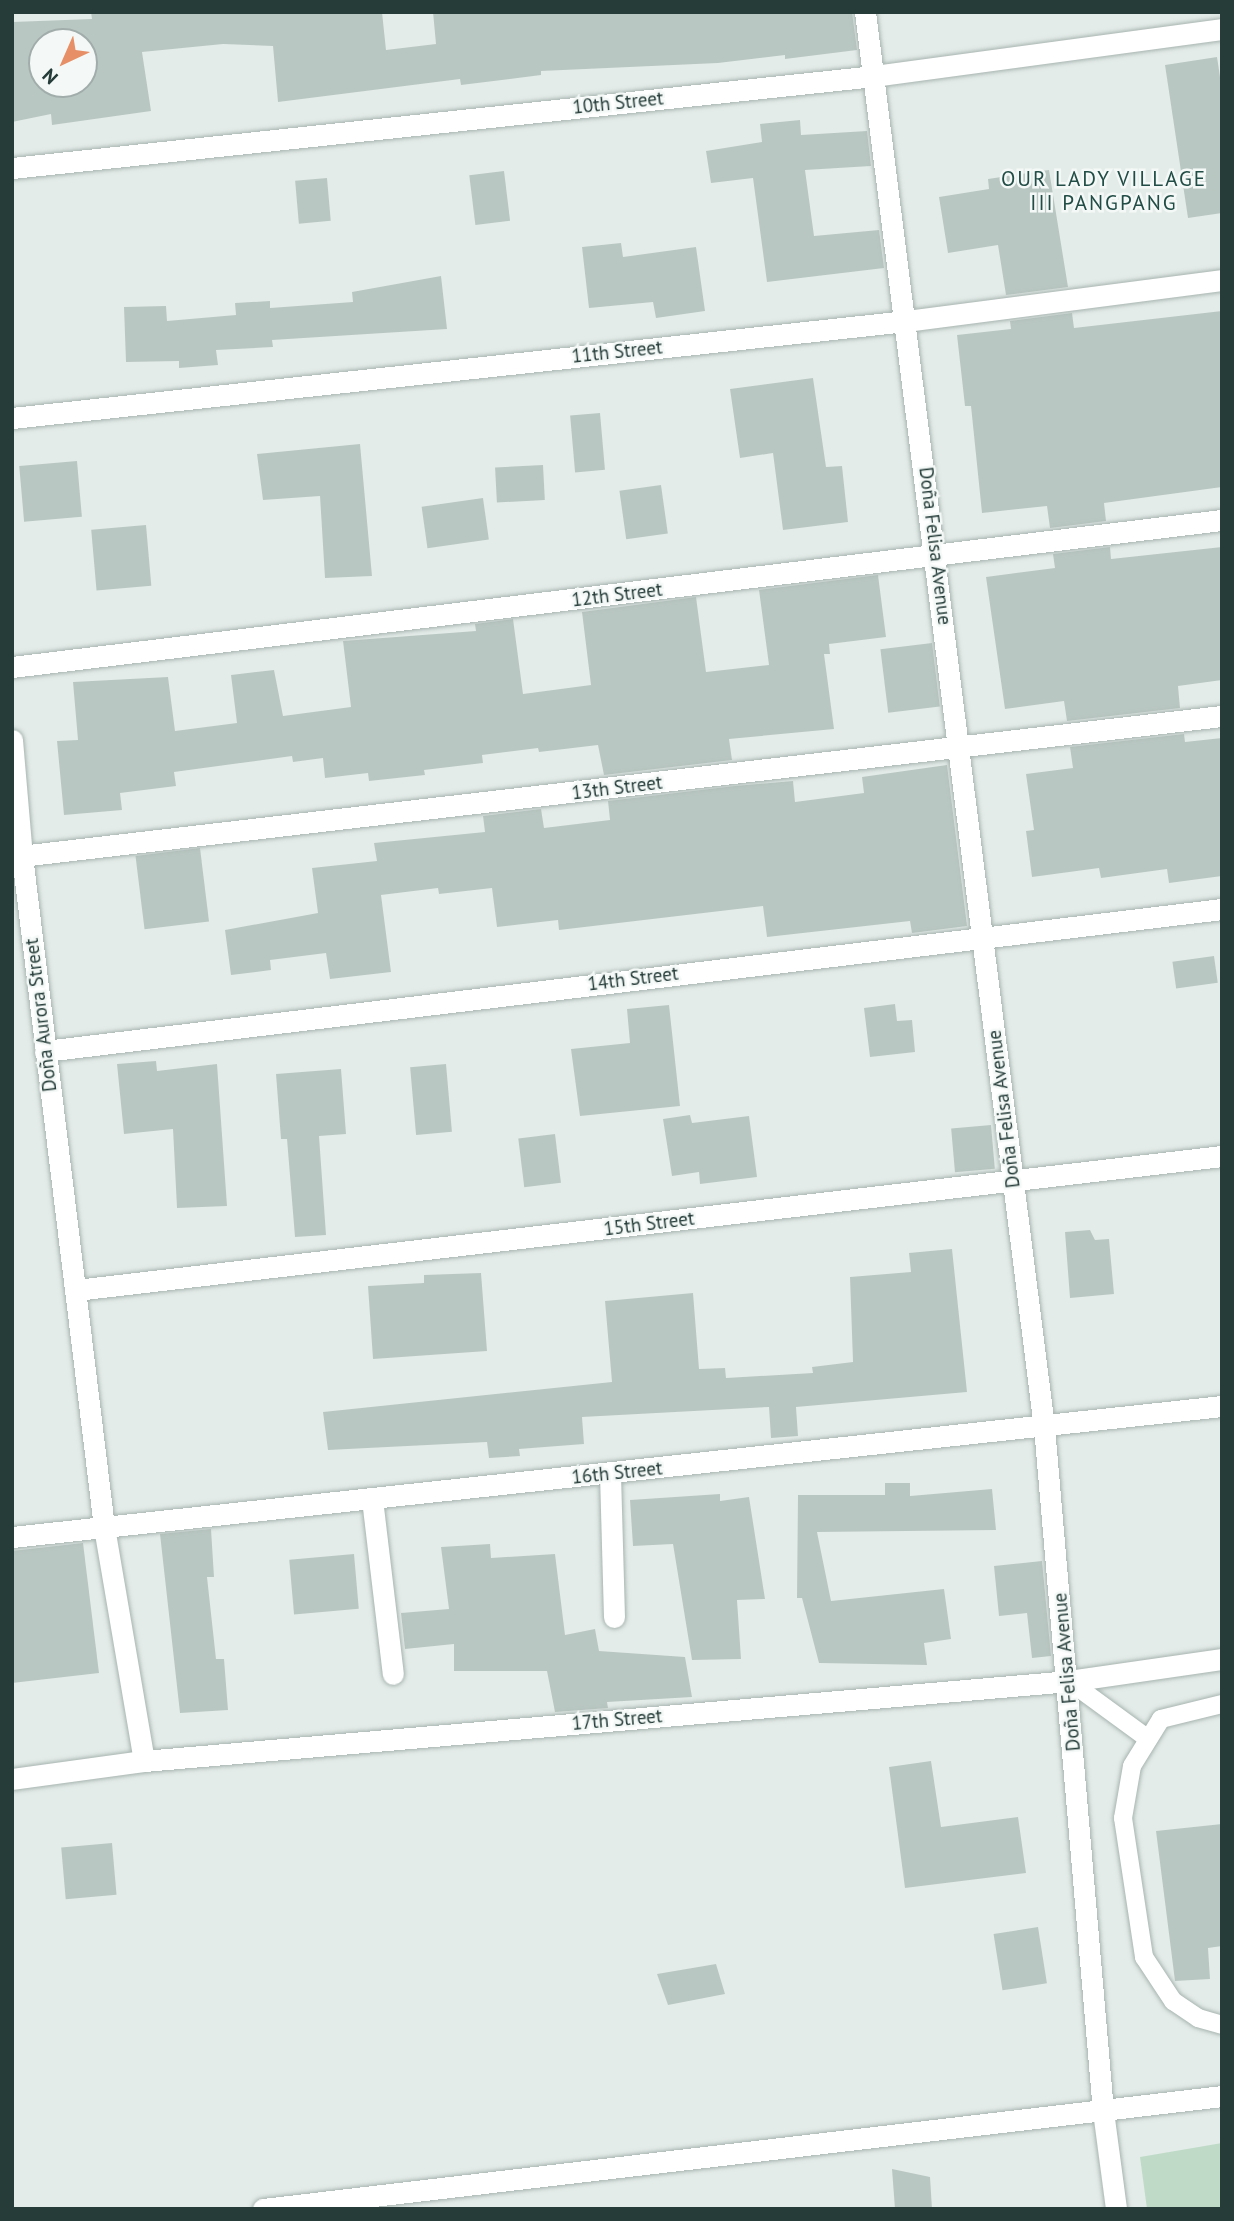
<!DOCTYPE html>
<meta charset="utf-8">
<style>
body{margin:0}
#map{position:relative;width:1234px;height:2221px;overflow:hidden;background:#e4ece9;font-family:"PT Sans",sans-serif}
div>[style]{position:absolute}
.green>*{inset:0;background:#bfdbc8}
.building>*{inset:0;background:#b9c7c2;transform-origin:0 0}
.roads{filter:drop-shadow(0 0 2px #a7b4b0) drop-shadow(0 0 2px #a7b4b0)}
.lane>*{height:18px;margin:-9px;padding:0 9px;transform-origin:9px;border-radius:9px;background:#fff}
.street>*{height:21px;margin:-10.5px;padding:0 10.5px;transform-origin:10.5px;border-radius:10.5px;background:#fff}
.secondary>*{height:21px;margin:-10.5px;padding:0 10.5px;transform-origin:10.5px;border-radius:10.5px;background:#fff}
span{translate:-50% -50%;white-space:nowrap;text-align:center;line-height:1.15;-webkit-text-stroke:5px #f4f9f7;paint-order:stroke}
.street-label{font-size:19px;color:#253c38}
.neighbourhood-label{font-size:21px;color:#224d46;letter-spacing:2px}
.frame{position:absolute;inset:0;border:14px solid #253c38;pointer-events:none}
.north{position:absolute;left:28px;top:28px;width:70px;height:70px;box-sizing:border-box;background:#f4f9f7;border:2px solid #a1adab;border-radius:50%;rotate:224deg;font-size:19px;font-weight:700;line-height:28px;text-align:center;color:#253c38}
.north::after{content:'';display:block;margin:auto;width:24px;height:32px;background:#e79067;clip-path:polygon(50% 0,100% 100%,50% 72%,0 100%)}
</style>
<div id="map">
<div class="green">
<i style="clip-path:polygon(1222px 2143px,1222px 2209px,1147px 2209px,1140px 2157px)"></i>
</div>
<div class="building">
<i style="clip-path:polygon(evenodd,91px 12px,382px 12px,386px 50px,436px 44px,433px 12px,852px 12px,857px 50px,785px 59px,785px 55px,718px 63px,541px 71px,541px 75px,461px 85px,460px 79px,278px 102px,273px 46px,223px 44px,142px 52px,151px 111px,52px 125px,51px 114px,12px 122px,12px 22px,92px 19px,91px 12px,42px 42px,84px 42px,84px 84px,42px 84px,42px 42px)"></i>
<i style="clip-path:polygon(1217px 57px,1222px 90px,1222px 213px,1188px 218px,1165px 65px)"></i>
<i style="clip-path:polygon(800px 120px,801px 135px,867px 131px,871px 166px,805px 170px,814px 236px,879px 230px,884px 268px,767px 282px,753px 178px,711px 183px,706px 151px,762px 142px,760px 124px)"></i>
<i style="clip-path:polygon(1049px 170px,1068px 287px,1006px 295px,998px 245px,948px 253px,939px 197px,989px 189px,988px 179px)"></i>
<i style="left:504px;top:171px;width:50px;height:35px;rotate:83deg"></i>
<i style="left:327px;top:178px;width:43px;height:32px;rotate:85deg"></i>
<i style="clip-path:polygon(621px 243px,623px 257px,696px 247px,705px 311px,656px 318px,653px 302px,589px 308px,582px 247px)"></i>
<i style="clip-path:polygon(441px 276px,447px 329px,272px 340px,273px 347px,216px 350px,218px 365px,179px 368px,179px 361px,126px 362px,124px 307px,166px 306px,167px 321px,236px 315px,235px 303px,270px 301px,270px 308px,353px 302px,352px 292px)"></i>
<i style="clip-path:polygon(1222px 311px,1222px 487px,1104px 503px,1106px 521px,1050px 528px,1047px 506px,982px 513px,971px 406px,965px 406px,957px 335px,1011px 329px,1010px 321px,1072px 313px,1074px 328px)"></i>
<i style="clip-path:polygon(813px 378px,826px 467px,842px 466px,848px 522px,783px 530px,773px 453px,740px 458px,730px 389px)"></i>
<i style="left:600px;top:413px;width:57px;height:30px;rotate:85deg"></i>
<i style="clip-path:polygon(360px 444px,372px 576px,325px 578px,320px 496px,263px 500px,257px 454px)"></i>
<i style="left:77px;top:461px;width:56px;height:58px;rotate:85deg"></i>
<i style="left:543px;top:465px;width:35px;height:48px;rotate:87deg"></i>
<i style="left:661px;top:485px;width:49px;height:42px;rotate:82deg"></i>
<i style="left:483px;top:498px;width:42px;height:62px;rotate:82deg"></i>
<i style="left:146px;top:525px;width:61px;height:55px;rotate:85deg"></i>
<i style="clip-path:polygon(1110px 547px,1111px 559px,1222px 547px,1222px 680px,1178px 686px,1180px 708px,1067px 721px,1064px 701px,1005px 709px,986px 577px,1055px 568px,1053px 554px)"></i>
<i style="clip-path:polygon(878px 575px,886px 637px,829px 644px,830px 654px,824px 654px,834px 729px,729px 739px,732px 760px,604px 775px,598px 745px,539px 752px,538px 748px,482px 755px,483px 763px,424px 770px,425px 775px,369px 781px,368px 773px,325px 778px,323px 758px,293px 762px,292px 756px,174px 772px,176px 786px,120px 793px,122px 810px,64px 815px,57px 741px,78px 740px,73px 682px,168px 677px,175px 731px,237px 723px,231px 675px,274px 670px,283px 716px,351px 707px,343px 641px,476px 631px,475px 624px,513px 619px,523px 694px,591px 685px,582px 612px,696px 597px,706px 672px,769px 665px,759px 590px)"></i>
<i style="left:932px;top:643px;width:64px;height:52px;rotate:83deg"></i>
<i style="clip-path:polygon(1184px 734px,1185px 742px,1222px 738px,1222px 876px,1169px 883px,1167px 869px,1101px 878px,1099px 868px,1032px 877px,1026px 831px,1034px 830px,1026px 774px,1073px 768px,1070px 747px)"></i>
<i style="clip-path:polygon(947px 765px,967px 926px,912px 933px,910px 921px,767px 937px,763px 906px,559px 930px,558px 920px,497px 927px,492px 888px,439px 894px,438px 888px,381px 895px,391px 972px,330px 979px,326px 953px,270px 960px,271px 970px,231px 975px,225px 930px,318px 913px,312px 868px,377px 861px,374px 843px,485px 832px,483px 816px,541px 809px,544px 828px,610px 820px,608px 801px,735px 786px,793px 781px,795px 802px,864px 793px,862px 777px)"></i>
<i style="left:200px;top:848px;width:74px;height:65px;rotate:83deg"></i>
<i style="left:1214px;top:956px;width:27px;height:42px;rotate:82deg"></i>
<i style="clip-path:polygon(895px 1004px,897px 1021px,912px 1020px,915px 1052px,870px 1057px,864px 1008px)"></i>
<i style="clip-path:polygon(669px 1005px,680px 1106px,580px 1116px,571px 1049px,630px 1043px,627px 1009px)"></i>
<i style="clip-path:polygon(156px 1061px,157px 1071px,217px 1064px,227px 1206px,177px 1208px,173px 1129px,124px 1134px,117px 1064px)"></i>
<i style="left:446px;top:1064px;width:68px;height:36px;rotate:85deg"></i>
<i style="clip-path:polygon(341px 1069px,346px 1134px,319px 1136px,326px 1235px,295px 1237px,287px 1139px,281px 1139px,276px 1074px)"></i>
<i style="clip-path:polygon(690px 1115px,692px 1123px,749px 1116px,757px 1177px,700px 1184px,699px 1172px,672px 1176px,663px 1119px)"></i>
<i style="left:991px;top:1125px;width:44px;height:40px;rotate:85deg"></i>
<i style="left:555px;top:1134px;width:49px;height:37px;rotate:83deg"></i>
<i style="clip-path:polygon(1090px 1230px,1095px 1240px,1109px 1239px,1114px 1294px,1070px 1298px,1065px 1232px)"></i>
<i style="clip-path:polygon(952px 1249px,967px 1392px,796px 1407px,798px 1436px,771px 1438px,769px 1407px,582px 1417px,584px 1444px,519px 1449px,520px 1456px,489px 1458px,487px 1442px,328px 1450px,323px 1412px,612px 1382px,605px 1301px,693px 1293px,699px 1369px,725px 1368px,726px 1378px,813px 1373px,812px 1367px,853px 1362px,850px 1277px,911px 1272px,909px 1253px)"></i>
<i style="clip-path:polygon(481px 1273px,487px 1351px,373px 1359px,368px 1286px,424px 1283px,424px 1275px)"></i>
<i style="clip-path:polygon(885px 1483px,910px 1483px,910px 1496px,992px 1489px,996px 1530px,817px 1532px,831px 1601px,944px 1589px,951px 1639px,924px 1643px,927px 1665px,819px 1663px,802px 1598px,797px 1598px,798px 1495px,885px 1495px)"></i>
<i style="clip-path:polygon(720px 1494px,720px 1501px,749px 1497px,765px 1599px,737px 1600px,741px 1659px,692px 1660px,673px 1544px,633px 1546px,630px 1500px)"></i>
<i style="clip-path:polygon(211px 1529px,214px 1577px,207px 1577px,216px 1659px,224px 1659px,228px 1710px,180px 1713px,160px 1534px)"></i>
<i style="clip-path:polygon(83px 1543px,99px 1673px,12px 1683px,12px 1551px)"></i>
<i style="clip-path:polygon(490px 1544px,491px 1558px,555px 1554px,565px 1635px,595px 1629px,599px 1651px,685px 1657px,692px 1697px,607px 1702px,608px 1708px,555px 1712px,547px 1671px,454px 1671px,454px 1644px,405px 1649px,401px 1613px,449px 1609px,441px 1547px)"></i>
<i style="left:354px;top:1554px;width:55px;height:65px;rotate:85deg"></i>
<i style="clip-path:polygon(1042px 1561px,1051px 1656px,1032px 1658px,1027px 1613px,999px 1616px,994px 1566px)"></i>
<i style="clip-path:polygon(931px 1761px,941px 1827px,1018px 1817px,1026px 1873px,905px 1888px,889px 1767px)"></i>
<i style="clip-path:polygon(1222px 1824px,1222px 1946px,1208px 1948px,1210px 1979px,1175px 1981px,1156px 1831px)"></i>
<i style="left:112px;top:1843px;width:52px;height:51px;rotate:85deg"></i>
<i style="left:1038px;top:1927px;width:57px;height:45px;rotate:81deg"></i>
<i style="clip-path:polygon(716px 1964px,725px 1994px,668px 2005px,657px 1974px)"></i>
<i style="clip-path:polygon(892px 2169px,930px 2177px,932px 2209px,895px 2209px)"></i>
</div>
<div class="roads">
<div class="lane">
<i style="left:1069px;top:1681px;width:97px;rotate:36.2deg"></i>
<i style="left:1222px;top:1704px;width:63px;rotate:166.2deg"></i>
<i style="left:1161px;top:1719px;width:55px;rotate:121.7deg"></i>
<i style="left:1132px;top:1766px;width:53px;rotate:99.8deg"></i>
<i style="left:1123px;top:1818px;width:141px;rotate:81.4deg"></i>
<i style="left:1144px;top:1957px;width:53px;rotate:56.6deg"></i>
<i style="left:1173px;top:2001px;width:30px;rotate:34deg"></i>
<i style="left:1198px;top:2018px;width:25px;rotate:16deg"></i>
</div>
<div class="street">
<i style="left:12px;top:168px;width:867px;rotate:-6.09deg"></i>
<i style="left:874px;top:76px;width:351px;rotate:-7.7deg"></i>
<i style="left:12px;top:418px;width:899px;rotate:-6.19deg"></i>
<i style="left:906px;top:321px;width:319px;rotate:-7.4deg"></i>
<i style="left:12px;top:667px;width:1219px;rotate:-6.93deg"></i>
<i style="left:12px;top:740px;width:116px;rotate:85.1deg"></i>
<i style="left:22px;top:856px;width:676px;rotate:83.03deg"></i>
<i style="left:104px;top:1527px;width:237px;rotate:80.3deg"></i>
<i style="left:12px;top:857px;width:1218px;rotate:-6.65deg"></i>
<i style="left:45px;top:1051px;width:1186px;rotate:-6.88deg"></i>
<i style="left:76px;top:1290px;width:1154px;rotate:-6.67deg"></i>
<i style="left:610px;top:1474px;width:143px;rotate:88.4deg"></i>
<i style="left:372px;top:1499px;width:176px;rotate:83.2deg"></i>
<i style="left:12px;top:1537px;width:1217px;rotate:-6.18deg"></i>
<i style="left:12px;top:1779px;width:133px;rotate:-7.8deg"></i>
<i style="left:144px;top:1761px;width:928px;rotate:-4.94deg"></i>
<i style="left:1069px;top:1681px;width:155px;rotate:-8.2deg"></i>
<i style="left:263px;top:2209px;width:966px;rotate:-6.72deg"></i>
</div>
<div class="secondary">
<i style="left:865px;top:12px;width:1426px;rotate:82.79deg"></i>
<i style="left:1044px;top:1427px;width:687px;rotate:85.07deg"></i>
<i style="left:1103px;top:2111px;width:99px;rotate:82.4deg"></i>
</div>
</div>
<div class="street-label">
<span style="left:618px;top:103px;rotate:-6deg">10th Street</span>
<span style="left:617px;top:352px;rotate:-6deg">11th Street</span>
<span style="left:935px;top:546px;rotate:83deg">Doña Felisa Avenue</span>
<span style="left:617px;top:595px;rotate:-7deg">12th Street</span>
<span style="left:617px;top:788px;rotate:-7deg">13th Street</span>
<span style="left:633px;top:979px;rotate:-7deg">14th Street</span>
<span style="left:41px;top:1015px;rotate:-97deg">Doña Aurora Street</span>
<span style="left:1004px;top:1109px;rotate:-97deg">Doña Felisa Avenue</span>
<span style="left:649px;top:1224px;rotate:-7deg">15th Street</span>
<span style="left:617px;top:1473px;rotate:-6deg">16th Street</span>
<span style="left:1067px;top:1672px;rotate:-95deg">Doña Felisa Avenue</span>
<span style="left:617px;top:1720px;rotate:-5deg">17th Street</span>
</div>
<div class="neighbourhood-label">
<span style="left:1104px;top:191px">OUR LADY VILLAGE<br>III PANGPANG</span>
</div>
<div class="frame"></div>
<div class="north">N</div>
</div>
